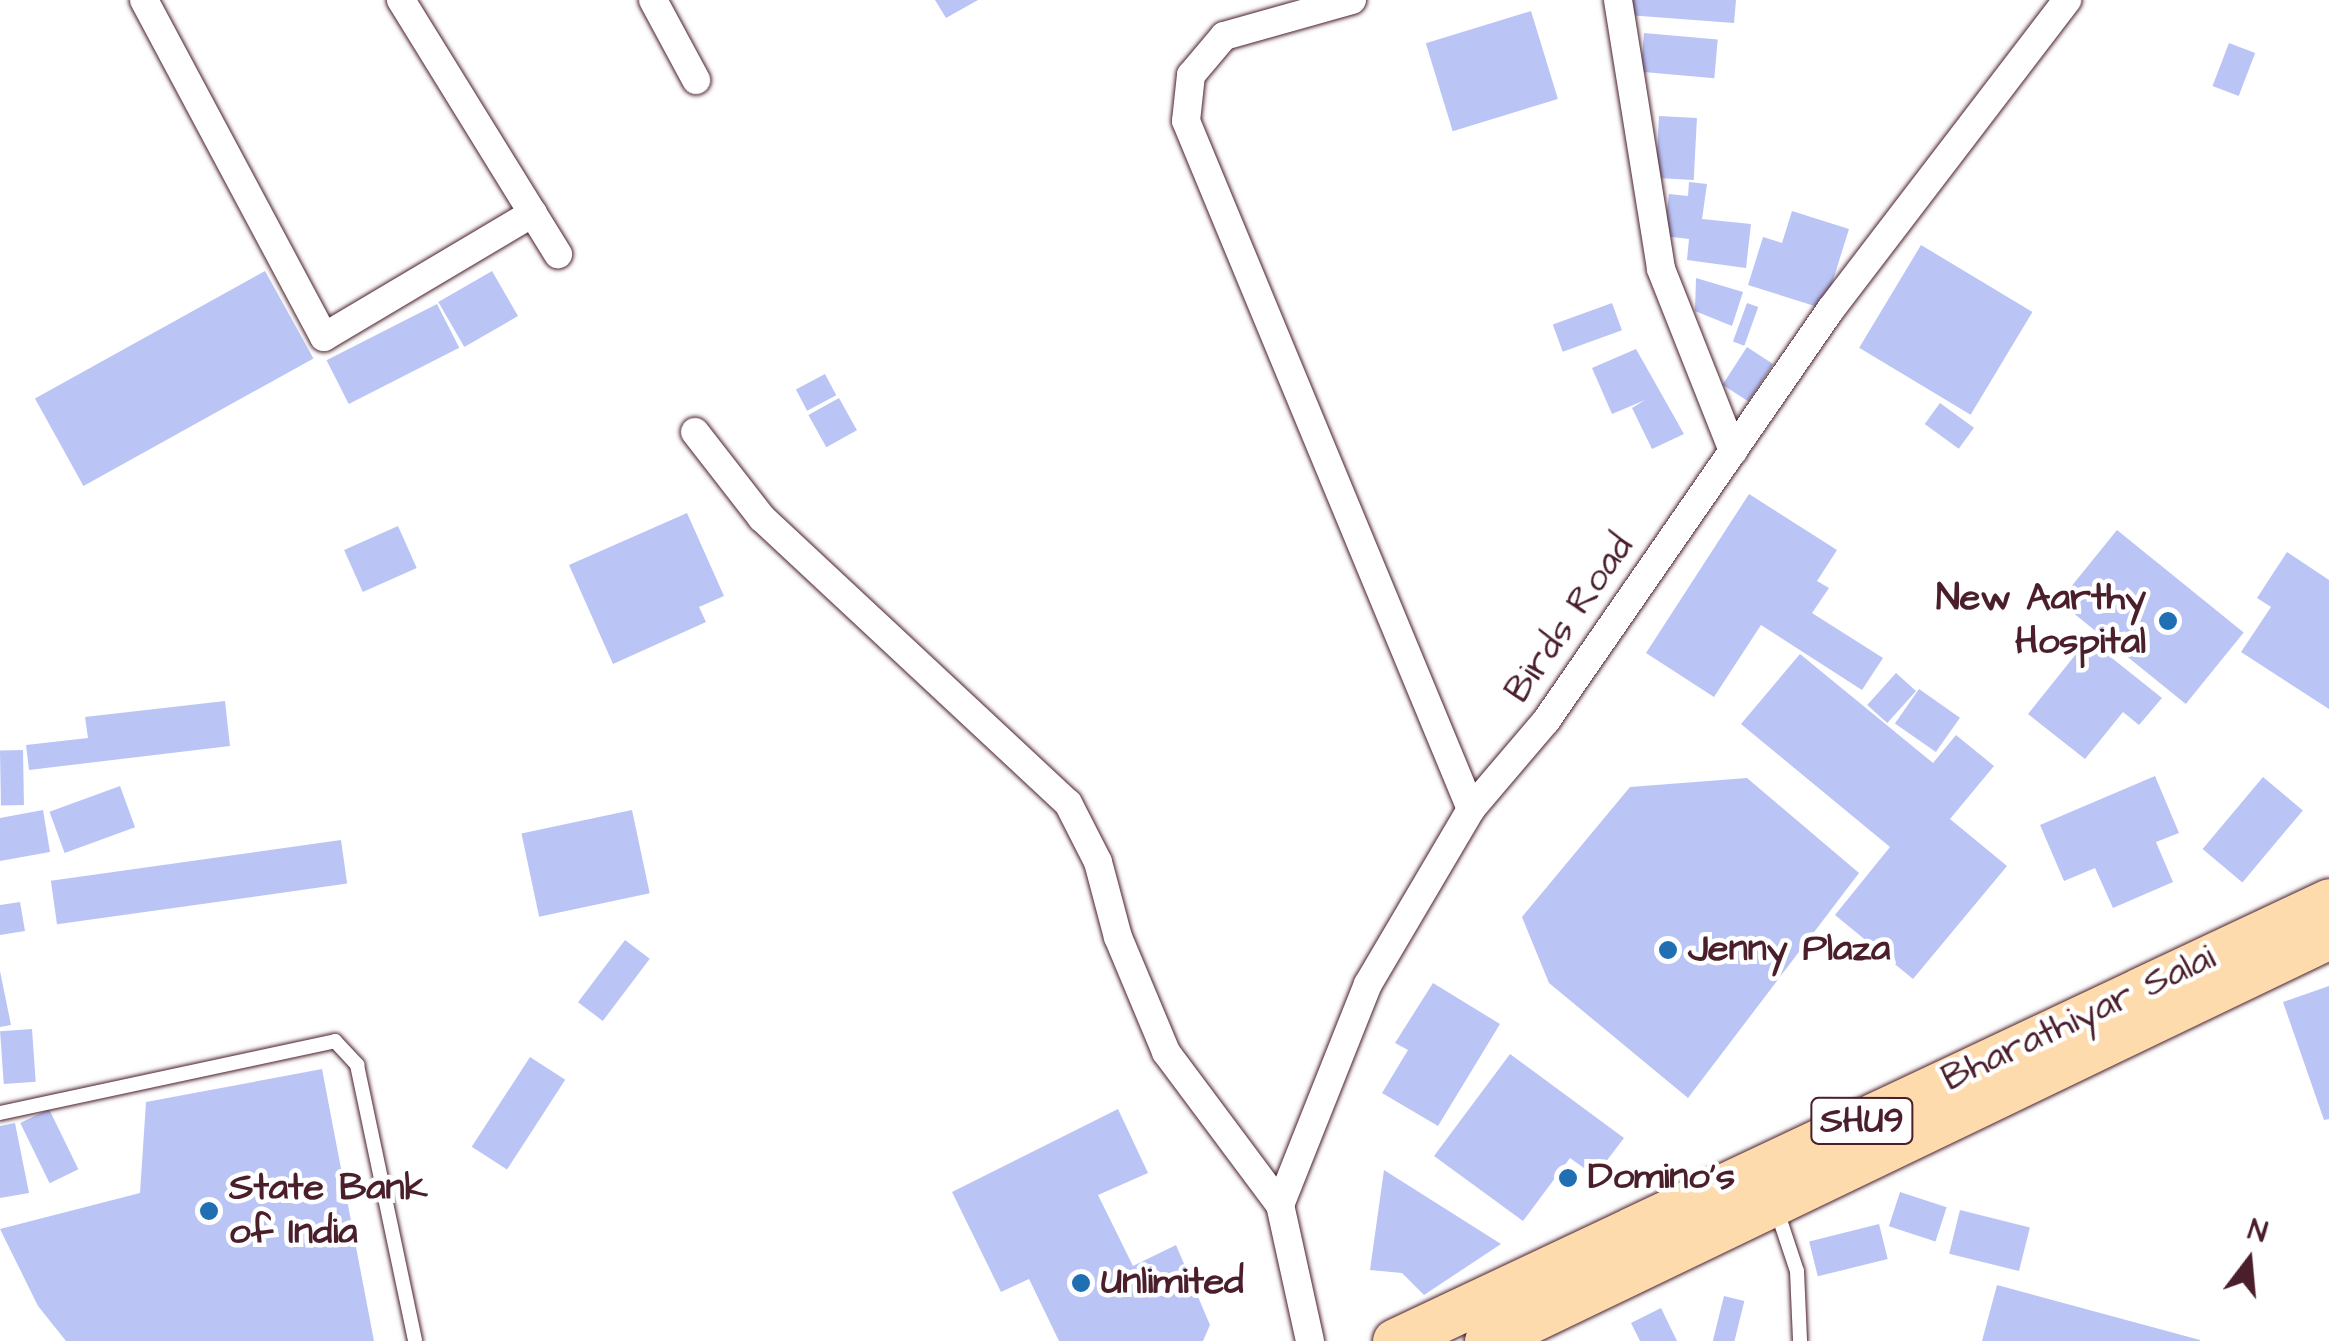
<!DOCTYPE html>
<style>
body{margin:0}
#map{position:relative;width:2329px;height:1341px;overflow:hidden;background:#fff;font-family:"Architects Daughter",sans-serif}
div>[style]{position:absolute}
.building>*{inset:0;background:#bac5f6;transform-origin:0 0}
.roads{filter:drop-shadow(0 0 2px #4a1f2b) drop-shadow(0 0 2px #4a1f2b)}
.lane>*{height:14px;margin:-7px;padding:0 7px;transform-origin:7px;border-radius:7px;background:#fff}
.street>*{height:28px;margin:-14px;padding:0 14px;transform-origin:14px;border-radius:14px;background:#fff}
.primary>*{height:45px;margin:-22.5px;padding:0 22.5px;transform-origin:22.5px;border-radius:22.5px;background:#fedbac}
.dots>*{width:28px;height:28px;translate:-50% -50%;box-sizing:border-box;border:5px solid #fff;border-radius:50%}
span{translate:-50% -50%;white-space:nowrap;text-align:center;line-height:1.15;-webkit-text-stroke:9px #fff;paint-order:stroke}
.shield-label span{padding:2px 8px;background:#fff;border:2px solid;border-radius:8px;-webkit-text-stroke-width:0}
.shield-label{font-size:35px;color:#4a1f2b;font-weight:700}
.poi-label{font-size:38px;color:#4a1f2b;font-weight:700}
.right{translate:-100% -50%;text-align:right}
.left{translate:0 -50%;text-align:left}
.street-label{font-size:38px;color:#4a1f2b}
.north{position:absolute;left:2199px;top:1211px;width:100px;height:100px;-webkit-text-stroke:8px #fff;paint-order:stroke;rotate:16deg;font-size:28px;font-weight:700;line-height:40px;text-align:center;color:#4a1f2b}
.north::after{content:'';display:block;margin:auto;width:35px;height:45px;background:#4a1f2b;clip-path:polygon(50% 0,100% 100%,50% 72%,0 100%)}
</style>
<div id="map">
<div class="building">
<i style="clip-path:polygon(935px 0,978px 0,946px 18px)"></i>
<i style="clip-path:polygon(1628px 0,1736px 0,1734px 23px,1627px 15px)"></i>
<i style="left:1531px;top:11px;width:92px;height:110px;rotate:73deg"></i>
<i style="left:1644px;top:33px;width:74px;height:39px;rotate:5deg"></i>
<i style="left:2229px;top:43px;width:28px;height:46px;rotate:21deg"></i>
<i style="left:1659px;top:116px;width:38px;height:62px;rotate:3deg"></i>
<i style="clip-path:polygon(1689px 182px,1707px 184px,1702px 219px,1751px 224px,1746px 268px,1687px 260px,1689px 239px,1664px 236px,1669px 194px,1688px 196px)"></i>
<i style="clip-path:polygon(1792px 211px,1849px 229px,1824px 309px,1748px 285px,1763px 237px,1782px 243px)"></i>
<i style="left:1921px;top:245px;width:130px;height:120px;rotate:31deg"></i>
<i style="left:265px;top:271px;width:100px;height:263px;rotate:61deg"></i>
<i style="left:492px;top:271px;width:52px;height:62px;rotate:60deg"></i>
<i style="clip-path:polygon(1696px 278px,1743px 292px,1732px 326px,1695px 311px)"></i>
<i style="left:1612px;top:303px;width:29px;height:63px;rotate:70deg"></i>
<i style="left:1747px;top:303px;width:12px;height:41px;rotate:20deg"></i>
<i style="left:437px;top:304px;width:49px;height:124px;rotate:63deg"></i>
<i style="left:1747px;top:347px;width:31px;height:45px;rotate:33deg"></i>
<i style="clip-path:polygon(1636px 349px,1684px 434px,1652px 449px,1632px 408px,1645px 400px,1612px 414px,1592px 368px)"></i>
<i style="left:825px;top:374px;width:24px;height:33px;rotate:62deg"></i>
<i style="left:839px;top:398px;width:37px;height:35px;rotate:61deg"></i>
<i style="left:1940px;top:403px;width:42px;height:26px;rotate:36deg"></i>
<i style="clip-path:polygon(1749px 494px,1837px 550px,1817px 581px,1829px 588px,1812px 613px,1883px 658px,1862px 690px,1761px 625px,1714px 697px,1646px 653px)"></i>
<i style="clip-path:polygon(687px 513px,724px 596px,699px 607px,706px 622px,613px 664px,569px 565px)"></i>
<i style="left:398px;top:526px;width:46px;height:59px;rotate:66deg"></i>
<i style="left:2117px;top:530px;width:163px;height:92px;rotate:39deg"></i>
<i style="clip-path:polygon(2287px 552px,2329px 580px,2329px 709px,2241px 652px,2271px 607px,2257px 598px)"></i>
<i style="clip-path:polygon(2088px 639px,2162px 698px,2139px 725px,2123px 712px,2085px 759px,2028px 714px)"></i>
<i style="clip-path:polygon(1800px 654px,1933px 763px,1956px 735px,1994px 766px,1950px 819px,2007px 866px,1913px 979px,1835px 915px,1890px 847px,1741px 724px)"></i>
<i style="left:1896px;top:673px;width:27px;height:43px;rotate:42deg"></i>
<i style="left:1919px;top:689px;width:50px;height:42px;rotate:35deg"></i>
<i style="clip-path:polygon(225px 701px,230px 746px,29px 770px,26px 745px,88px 738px,85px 717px)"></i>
<i style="left:23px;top:750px;width:55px;height:23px;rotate:89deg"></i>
<i style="clip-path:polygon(2155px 776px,2179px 833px,2156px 842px,2173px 882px,2113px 908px,2095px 868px,2064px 881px,2040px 825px)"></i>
<i style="left:2263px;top:777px;width:52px;height:94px;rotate:40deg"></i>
<i style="clip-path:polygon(1747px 778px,1859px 873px,1688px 1098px,1549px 983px,1522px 917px,1630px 787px)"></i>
<i style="left:120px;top:786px;width:44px;height:75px;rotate:70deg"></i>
<i style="clip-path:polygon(43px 810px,50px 852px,0 861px,0 818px)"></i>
<i style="left:632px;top:810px;width:85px;height:113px;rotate:78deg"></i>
<i style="left:341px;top:840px;width:44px;height:293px;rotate:82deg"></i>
<i style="clip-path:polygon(20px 902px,25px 931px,0 935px,0 905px)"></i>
<i style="left:625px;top:940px;width:31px;height:78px;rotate:37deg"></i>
<i style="clip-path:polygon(0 971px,11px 1025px,0 1027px)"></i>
<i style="clip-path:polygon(1433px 983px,1500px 1024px,1438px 1126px,1382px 1093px,1408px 1050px,1395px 1043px)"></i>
<i style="clip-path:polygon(2329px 986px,2329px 1119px,2324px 1120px,2283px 1002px)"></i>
<i style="left:32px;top:1029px;width:53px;height:32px;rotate:86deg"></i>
<i style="clip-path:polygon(1510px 1054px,1624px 1138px,1595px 1176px,1570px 1158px,1523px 1221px,1434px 1156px)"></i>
<i style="left:530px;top:1057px;width:42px;height:107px;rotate:33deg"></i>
<i style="clip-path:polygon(322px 1069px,374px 1341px,66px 1341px,38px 1306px,0 1229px,140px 1193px,146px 1102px)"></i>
<i style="left:49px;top:1109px;width:67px;height:32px;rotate:64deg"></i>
<i style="clip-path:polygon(1118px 1109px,1148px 1173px,1098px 1195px,1133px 1266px,1176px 1245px,1210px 1325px,1203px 1341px,1059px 1341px,1029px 1279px,1001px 1292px,952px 1192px)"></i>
<i style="clip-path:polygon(15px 1123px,29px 1193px,0 1198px,0 1126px)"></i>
<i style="clip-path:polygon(1384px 1170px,1501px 1244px,1424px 1295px,1402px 1273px,1370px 1270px)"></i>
<i style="left:1900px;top:1192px;width:49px;height:36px;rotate:18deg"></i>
<i style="left:1960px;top:1210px;width:72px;height:45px;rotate:14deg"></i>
<i style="left:1879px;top:1224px;width:36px;height:72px;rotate:76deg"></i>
<i style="clip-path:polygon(1997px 1285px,2200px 1340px,2200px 1341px,1982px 1341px)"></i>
<i style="left:1724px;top:1296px;width:21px;height:46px;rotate:14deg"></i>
<i style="clip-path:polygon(1661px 1308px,1677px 1341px,1640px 1341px,1631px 1323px)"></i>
</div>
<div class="roads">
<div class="lane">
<i style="left:0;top:1113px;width:343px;rotate:-12.1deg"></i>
<i style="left:335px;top:1041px;width:33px;rotate:47deg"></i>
<i style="left:357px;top:1065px;width:282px;rotate:78.1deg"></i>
<i style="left:1776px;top:1208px;width:66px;rotate:71.6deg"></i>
<i style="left:1797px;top:1271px;width:70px;rotate:87.5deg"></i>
</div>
<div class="street">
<i style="left:144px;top:0;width:382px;rotate:61.9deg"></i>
<i style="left:324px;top:337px;width:243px;rotate:-30.7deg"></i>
<i style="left:401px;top:0;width:299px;rotate:58.3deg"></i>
<i style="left:653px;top:0;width:91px;rotate:61.7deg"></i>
<i style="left:1352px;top:0;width:133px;rotate:164.3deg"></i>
<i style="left:1224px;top:36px;width:51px;rotate:130.2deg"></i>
<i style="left:1191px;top:75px;width:46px;rotate:96.2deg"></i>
<i style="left:1186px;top:121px;width:745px;rotate:67.5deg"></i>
<i style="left:1618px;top:0;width:272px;rotate:80.9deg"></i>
<i style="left:1661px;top:269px;width:196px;rotate:68.4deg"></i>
<i style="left:695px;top:432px;width:109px;rotate:52.1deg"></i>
<i style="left:762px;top:518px;width:418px;rotate:43deg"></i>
<i style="left:1068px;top:803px;width:66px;rotate:63deg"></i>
<i style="left:1098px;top:862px;width:78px;rotate:75.1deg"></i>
<i style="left:1118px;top:937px;width:125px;rotate:67.3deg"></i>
<i style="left:1166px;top:1052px;width:191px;rotate:53.3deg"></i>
<i style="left:1310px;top:1341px;width:139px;rotate:-102.4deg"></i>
<i style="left:1280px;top:1205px;width:238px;rotate:-68.3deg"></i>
<i style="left:1368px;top:984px;width:203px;rotate:-59.5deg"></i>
<i style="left:1471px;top:809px;width:116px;rotate:-49.6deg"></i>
<i style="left:1546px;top:721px;width:501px;rotate:-55.33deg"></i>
<i style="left:1831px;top:309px;width:389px;rotate:-52.6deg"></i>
</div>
<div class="primary">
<i style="left:1395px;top:1341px;width:1032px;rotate:-25.22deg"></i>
<i style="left:1487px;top:1341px;width:934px;rotate:-25.69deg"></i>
</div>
</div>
<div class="dots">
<i style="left:2168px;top:621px;background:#1f6fb2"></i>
<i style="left:1668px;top:950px;background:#1f6fb2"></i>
<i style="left:1568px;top:1178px;background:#1f6fb2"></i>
<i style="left:209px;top:1211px;background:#1f6fb2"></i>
<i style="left:1081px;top:1283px;background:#1f6fb2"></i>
</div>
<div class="shield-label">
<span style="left:1862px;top:1121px">SHU9</span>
</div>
<div class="poi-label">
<span class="right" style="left:2146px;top:621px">New Aarthy<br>Hospital</span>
<span class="left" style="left:1688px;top:950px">Jenny Plaza</span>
<span class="left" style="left:1588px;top:1178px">Domino's</span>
<span class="left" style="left:229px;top:1211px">State Bank<br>of India</span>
<span class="left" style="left:1101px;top:1283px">Unlimited</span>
</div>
<div class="street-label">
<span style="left:1570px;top:619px;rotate:-55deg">Birds Road</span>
<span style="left:2079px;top:1019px;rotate:-25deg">Bharathiyar Salai</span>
</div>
<div class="north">N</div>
</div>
